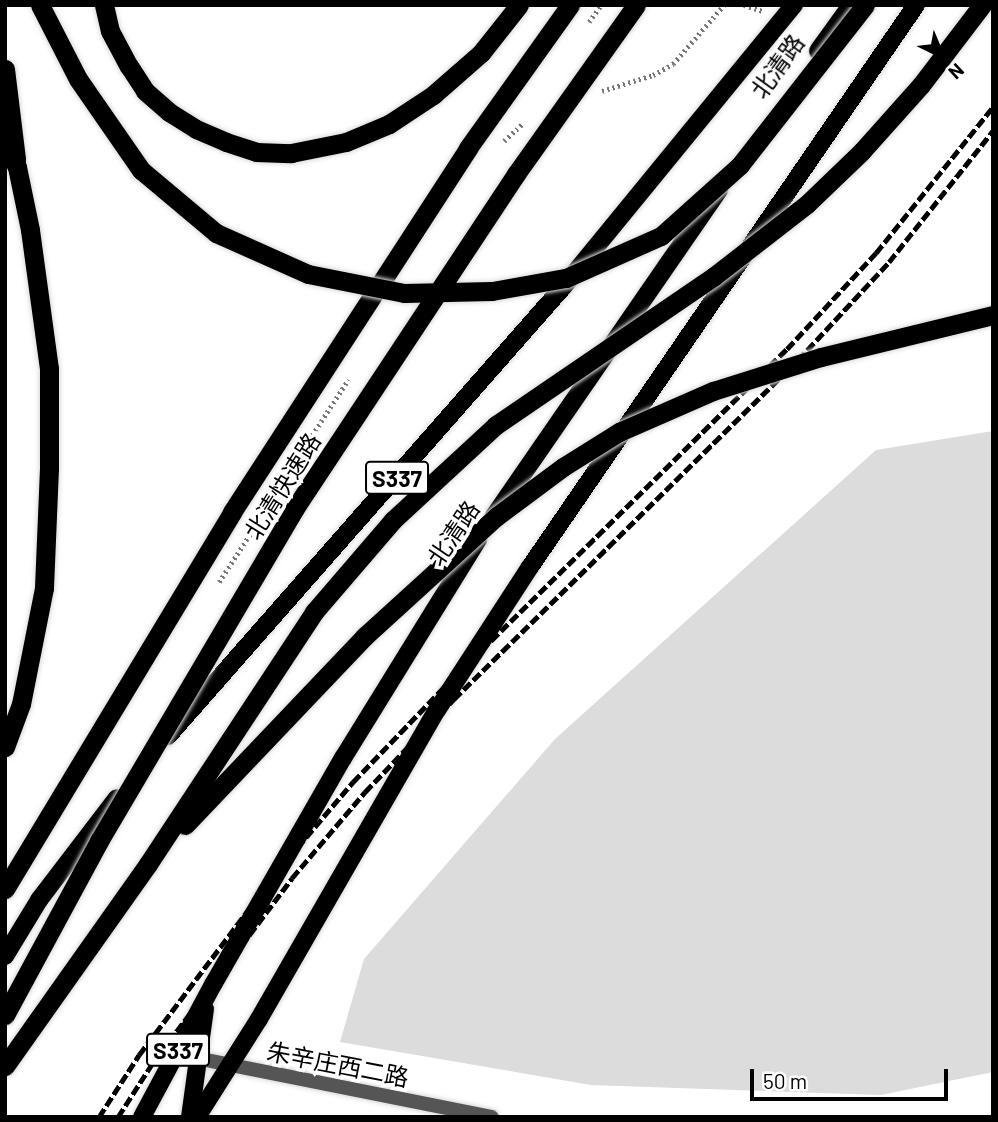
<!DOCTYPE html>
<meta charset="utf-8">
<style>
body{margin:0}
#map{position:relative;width:998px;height:1122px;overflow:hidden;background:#fff;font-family:Barlow,"Noto Sans SC",sans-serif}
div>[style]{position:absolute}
.green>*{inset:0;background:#dcdcdc}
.path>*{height:4.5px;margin-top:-2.25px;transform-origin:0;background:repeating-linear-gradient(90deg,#777 0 2px,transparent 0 5.5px)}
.roads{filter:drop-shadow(0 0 2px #dbdbdb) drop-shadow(0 0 2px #dbdbdb)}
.minor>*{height:14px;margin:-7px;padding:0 7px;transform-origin:7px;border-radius:7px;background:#555}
.primary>*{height:18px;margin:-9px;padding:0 9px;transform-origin:9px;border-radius:9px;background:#000}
.trunk>*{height:19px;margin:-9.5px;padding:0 9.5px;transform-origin:9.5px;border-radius:9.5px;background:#000}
.rail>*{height:5px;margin-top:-2.5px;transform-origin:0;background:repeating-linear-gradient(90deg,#000 0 10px,transparent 0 13.5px)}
.bridges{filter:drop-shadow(0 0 2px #dbdbdb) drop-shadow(0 0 2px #dbdbdb)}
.trunk-bridge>*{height:19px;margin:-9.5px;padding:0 9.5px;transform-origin:9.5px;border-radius:9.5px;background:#000}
span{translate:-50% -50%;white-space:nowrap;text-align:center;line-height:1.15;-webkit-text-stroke:7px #fff;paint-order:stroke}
.shield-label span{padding:2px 5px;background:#fff;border:2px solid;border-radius:5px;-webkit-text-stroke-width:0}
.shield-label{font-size:23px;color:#000;font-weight:700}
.street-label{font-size:24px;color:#000}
.frame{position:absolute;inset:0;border:7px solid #000;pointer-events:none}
.north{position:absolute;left:907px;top:21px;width:70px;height:70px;-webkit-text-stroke:5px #fff;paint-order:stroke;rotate:137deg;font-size:19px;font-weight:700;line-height:28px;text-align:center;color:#000}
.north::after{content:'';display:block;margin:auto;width:24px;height:32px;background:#000;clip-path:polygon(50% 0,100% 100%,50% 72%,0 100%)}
.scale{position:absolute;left:750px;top:1069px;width:198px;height:32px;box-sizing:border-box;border:4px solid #000;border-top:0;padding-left:9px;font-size:21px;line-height:24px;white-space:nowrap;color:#000;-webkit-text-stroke:5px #fff;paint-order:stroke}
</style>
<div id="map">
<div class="green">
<i style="clip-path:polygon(993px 431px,993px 1072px,881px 1095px,591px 1085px,340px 1042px,364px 959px,555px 739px,876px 450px)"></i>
</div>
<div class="path">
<i style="left:744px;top:5px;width:20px;rotate:18deg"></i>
<i style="left:589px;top:22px;width:21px;rotate:-55deg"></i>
<i style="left:602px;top:91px;width:53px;rotate:-17.4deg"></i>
<i style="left:653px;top:75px;width:23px;rotate:-29deg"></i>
<i style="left:673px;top:64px;width:78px;rotate:-49.2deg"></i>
<i style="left:504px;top:141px;width:26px;rotate:-43deg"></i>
<i style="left:309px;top:440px;width:72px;rotate:-57deg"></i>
<i style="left:219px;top:582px;width:72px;rotate:-57deg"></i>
</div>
<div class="roads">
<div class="minor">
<i style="left:176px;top:1054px;width:322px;rotate:11.3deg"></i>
</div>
<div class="primary">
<i style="left:818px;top:51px;width:57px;rotate:-54.3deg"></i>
<i style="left:494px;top:516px;width:396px;rotate:-55.4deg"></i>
<i style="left:168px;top:736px;width:598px;rotate:-48.66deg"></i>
<i style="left:563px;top:287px;width:365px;rotate:-50.7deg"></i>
<i style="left:5px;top:956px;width:66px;rotate:-58.7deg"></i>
<i style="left:39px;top:900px;width:128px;rotate:-52.6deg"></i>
<i style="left:142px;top:1117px;width:152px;rotate:-61.8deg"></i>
<i style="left:214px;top:983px;width:259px;rotate:-60.2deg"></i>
<i style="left:343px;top:758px;width:257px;rotate:-58.3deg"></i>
<i style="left:190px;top:1117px;width:109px;rotate:-82.1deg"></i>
<i style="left:197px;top:1117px;width:116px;rotate:-57.7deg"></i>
<i style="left:259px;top:1019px;width:357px;rotate:-60.1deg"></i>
<i style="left:437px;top:710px;width:171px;rotate:-57deg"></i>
<i style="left:530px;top:567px;width:682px;rotate:-55.52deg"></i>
</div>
<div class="trunk">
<i style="left:104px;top:5px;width:27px;rotate:77deg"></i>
<i style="left:110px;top:31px;width:40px;rotate:62deg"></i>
<i style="left:129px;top:66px;width:30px;rotate:57deg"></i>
<i style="left:145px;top:91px;width:32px;rotate:41deg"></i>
<i style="left:169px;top:112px;width:32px;rotate:32deg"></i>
<i style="left:196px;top:129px;width:33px;rotate:23deg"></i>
<i style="left:226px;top:142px;width:32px;rotate:18deg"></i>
<i style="left:256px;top:152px;width:35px;rotate:2deg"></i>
<i style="left:291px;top:153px;width:56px;rotate:-11.3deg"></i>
<i style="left:346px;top:142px;width:47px;rotate:-22.7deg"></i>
<i style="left:389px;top:124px;width:53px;rotate:-33.4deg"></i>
<i style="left:433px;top:95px;width:64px;rotate:-41.2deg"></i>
<i style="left:481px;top:53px;width:61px;rotate:-51.6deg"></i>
<i style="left:5px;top:69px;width:91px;rotate:83deg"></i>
<i style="left:5px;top:146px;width:24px;rotate:60deg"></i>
<i style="left:17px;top:167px;width:64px;rotate:78.3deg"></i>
<i style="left:30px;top:230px;width:140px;rotate:82.2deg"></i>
<i style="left:49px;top:369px;width:99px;rotate:90deg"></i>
<i style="left:49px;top:468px;width:120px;rotate:92.4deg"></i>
<i style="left:44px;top:588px;width:118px;rotate:101.2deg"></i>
<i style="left:21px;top:704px;width:46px;rotate:110.4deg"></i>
<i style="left:5px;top:889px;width:440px;rotate:-58.9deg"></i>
<i style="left:232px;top:512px;width:434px;rotate:-57deg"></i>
<i style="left:468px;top:148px;width:176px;rotate:-54.5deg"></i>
</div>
</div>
<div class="rail">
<i style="left:99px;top:1117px;width:74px;rotate:-57.2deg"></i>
<i style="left:139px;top:1055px;width:234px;rotate:-53deg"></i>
<i style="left:280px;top:868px;width:113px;rotate:-49.7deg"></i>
<i style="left:353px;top:782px;width:130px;rotate:-46.2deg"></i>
<i style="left:443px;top:688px;width:483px;rotate:-44.6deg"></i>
<i style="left:787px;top:349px;width:131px;rotate:-47.2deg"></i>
<i style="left:876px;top:253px;width:187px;rotate:-51.3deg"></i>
<i style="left:118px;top:1117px;width:63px;rotate:-57.3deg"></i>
<i style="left:152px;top:1064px;width:233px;rotate:-53deg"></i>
<i style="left:292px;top:878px;width:113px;rotate:-49.7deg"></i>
<i style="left:365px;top:792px;width:129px;rotate:-46.3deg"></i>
<i style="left:454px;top:699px;width:483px;rotate:-44.6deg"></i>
<i style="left:798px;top:360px;width:134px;rotate:-47.1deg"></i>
<i style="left:889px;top:262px;width:167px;rotate:-51.6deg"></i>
</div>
<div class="bridges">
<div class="trunk-bridge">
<i style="left:40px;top:5px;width:83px;rotate:62.8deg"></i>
<i style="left:78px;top:79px;width:111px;rotate:55.3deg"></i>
<i style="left:141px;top:170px;width:98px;rotate:40deg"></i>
<i style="left:216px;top:233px;width:101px;rotate:24deg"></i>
<i style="left:308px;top:274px;width:98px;rotate:11.2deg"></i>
<i style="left:404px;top:293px;width:88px;rotate:-1.3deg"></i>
<i style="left:492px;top:291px;width:75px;rotate:-10deg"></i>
<i style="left:566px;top:278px;width:104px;rotate:-23.9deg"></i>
<i style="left:661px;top:236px;width:106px;rotate:-41.9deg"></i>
<i style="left:740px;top:165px;width:203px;rotate:-52deg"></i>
<i style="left:185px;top:825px;width:261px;rotate:-46.4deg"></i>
<i style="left:365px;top:636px;width:178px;rotate:-42.3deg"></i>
<i style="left:497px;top:516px;width:82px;rotate:-36.6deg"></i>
<i style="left:563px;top:467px;width:66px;rotate:-32deg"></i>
<i style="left:619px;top:432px;width:103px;rotate:-23.6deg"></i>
<i style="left:713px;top:391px;width:113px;rotate:-17.5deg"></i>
<i style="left:821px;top:357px;width:177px;rotate:-13.7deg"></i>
<i style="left:5px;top:1015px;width:198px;rotate:-61.6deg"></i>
<i style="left:99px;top:841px;width:386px;rotate:-59.5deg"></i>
<i style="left:295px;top:508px;width:400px;rotate:-56.5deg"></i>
<i style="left:516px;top:174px;width:207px;rotate:-54.6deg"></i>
<i style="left:5px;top:1066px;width:247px;rotate:-54.7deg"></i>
<i style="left:148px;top:864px;width:302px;rotate:-56.6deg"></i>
<i style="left:314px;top:612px;width:121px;rotate:-49.3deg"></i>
<i style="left:393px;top:520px;width:140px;rotate:-42.7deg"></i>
<i style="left:496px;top:425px;width:263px;rotate:-34.3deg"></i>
<i style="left:713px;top:277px;width:119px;rotate:-37.8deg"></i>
<i style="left:807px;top:204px;width:76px;rotate:-43.9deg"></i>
<i style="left:862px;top:151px;width:89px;rotate:-48.2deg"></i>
<i style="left:921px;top:85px;width:101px;rotate:-52.7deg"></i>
</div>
</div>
<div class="shield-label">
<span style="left:397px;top:478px">S337</span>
<span style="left:178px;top:1050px">S337</span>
</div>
<div class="street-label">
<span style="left:777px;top:66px;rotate:-54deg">北清路</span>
<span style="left:282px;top:486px;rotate:-58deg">北清快速路</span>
<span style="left:453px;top:533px;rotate:-56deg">北清路</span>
<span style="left:338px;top:1064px;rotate:11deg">朱辛庄西二路</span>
</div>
<div class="frame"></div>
<div class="north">N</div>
<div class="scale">50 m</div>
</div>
